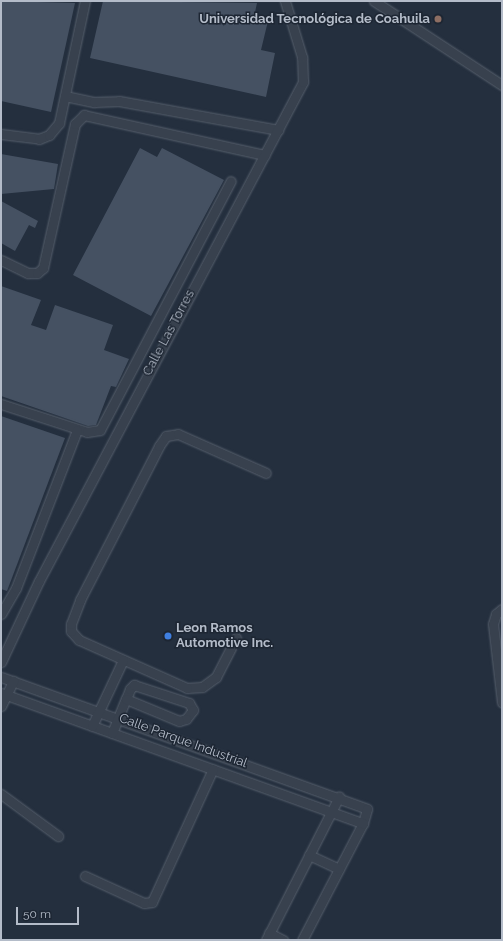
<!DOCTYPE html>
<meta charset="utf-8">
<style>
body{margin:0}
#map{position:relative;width:503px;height:941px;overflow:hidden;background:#242f3e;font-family:Raleway,sans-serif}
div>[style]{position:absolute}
.building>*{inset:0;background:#455162}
.roads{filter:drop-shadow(0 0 1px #565f6c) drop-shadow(0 0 1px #565f6c)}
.minor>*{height:9px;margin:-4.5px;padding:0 4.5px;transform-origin:4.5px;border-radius:4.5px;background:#38414e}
.dots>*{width:11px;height:11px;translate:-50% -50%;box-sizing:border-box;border:2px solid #1d2633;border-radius:50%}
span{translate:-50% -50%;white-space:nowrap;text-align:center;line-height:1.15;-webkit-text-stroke:3px #1d2633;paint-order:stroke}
.poi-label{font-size:13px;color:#b4bcc9;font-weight:700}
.right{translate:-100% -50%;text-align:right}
.left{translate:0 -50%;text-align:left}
.street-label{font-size:13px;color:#b4bcc9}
.frame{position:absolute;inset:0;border:2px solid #b4bcc9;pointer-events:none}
.scale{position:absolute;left:16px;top:907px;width:63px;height:18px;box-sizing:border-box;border:2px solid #b4bcc9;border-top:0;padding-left:5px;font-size:12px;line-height:14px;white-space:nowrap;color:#b4bcc9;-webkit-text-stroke:3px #1d2633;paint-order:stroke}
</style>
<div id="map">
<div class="building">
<i style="clip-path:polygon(1px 1px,75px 3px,51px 112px,1px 101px)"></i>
<i style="clip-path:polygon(103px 1px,257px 3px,254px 17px,268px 21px,261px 50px,275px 53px,266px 97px,90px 58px)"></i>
<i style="clip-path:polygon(140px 148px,157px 157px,162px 148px,224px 180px,151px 316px,73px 275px)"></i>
<i style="clip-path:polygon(1px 154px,58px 164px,54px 189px,1px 194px)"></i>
<i style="clip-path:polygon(1px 201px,38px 221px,35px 228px,29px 225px,15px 251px,1px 243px)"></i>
<i style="clip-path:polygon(1px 286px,41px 300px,31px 325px,46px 330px,55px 305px,113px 325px,104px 350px,129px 359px,116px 387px,111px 386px,96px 425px,88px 426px,1px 396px)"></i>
<i style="clip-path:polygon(1px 416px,65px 438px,7px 591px,1px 589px)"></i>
</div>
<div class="roads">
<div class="minor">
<i style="left:374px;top:1px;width:153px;rotate:33.3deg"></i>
<i style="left:65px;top:96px;width:30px;rotate:12deg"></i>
<i style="left:94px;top:102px;width:25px;rotate:-2deg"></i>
<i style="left:119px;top:101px;width:162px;rotate:10.3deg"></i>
<i style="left:1px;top:134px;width:38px;rotate:7deg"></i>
<i style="left:39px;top:139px;width:11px;rotate:-22deg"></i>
<i style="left:49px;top:135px;width:16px;rotate:-50deg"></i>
<i style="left:59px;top:123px;width:125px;rotate:-78deg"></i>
<i style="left:1px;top:260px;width:30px;rotate:26deg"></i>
<i style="left:28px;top:273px;width:9px"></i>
<i style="left:37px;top:273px;width:8px;rotate:-40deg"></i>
<i style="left:43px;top:268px;width:148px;rotate:-77.5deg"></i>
<i style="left:75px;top:124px;width:13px;rotate:-45deg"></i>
<i style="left:84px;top:115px;width:185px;rotate:12.5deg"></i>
<i style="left:1px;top:404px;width:90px;rotate:18deg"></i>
<i style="left:87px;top:432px;width:13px;rotate:-9deg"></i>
<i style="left:100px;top:430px;width:281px;rotate:-62.3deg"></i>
<i style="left:502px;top:609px;width:8px;rotate:140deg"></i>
<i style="left:496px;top:614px;width:10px;rotate:107deg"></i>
<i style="left:493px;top:624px;width:79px;rotate:83.4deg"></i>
<i style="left:1px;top:614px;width:30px;rotate:-60deg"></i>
<i style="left:16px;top:588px;width:169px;rotate:-68.9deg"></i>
<i style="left:236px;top:638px;width:44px;rotate:117.1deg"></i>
<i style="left:216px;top:677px;width:17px;rotate:144deg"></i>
<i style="left:202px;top:687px;width:15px;rotate:176deg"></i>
<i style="left:187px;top:688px;width:118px;rotate:-156deg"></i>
<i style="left:79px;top:640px;width:12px;rotate:-132deg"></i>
<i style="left:71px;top:631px;width:7px;rotate:-90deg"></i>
<i style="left:71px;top:624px;width:26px;rotate:-69deg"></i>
<i style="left:80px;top:600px;width:173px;rotate:-62.8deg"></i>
<i style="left:159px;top:446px;width:12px;rotate:-55deg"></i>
<i style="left:166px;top:436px;width:12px;rotate:-9deg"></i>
<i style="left:178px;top:434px;width:96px;rotate:23.9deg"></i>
<i style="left:1px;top:662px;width:89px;rotate:-64.9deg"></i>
<i style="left:39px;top:581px;width:565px;rotate:-62.12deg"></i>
<i style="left:303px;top:82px;width:25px;rotate:-92deg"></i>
<i style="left:302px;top:57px;width:59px;rotate:-106.9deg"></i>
<i style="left:1px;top:677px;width:389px;rotate:19.8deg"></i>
<i style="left:367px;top:809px;width:15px;rotate:106deg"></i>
<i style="left:363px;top:823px;width:132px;rotate:117.5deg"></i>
<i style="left:1px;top:693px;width:385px;rotate:19.8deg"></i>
<i style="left:1px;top:706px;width:28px;rotate:-64deg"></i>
<i style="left:92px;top:726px;width:73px;rotate:-64.8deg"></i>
<i style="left:112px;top:733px;width:37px;rotate:-68deg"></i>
<i style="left:126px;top:699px;width:11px;rotate:-68deg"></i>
<i style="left:130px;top:689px;width:6px;rotate:-45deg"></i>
<i style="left:134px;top:685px;width:58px;rotate:18.1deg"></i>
<i style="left:189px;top:703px;width:8px;rotate:60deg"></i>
<i style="left:193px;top:710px;width:11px;rotate:128deg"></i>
<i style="left:186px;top:719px;width:7px;rotate:164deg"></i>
<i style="left:179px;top:721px;width:57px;rotate:-157.5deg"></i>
<i style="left:1px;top:794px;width:71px;rotate:36.4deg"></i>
<i style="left:309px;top:855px;width:33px;rotate:25deg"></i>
<i style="left:85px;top:876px;width:65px;rotate:24.6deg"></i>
<i style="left:144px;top:903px;width:8px;rotate:-7deg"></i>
<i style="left:152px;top:902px;width:146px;rotate:-65.4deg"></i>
<i style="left:269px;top:933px;width:16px;rotate:27deg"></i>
<i style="left:266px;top:940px;width:161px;rotate:-63deg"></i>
</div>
</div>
<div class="dots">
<i style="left:438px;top:19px;background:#8d6e63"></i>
<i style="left:168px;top:636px;background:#3f7fe0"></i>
</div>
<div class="poi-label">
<span class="right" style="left:430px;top:19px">Universidad Tecnológica de Coahuila</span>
<span class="left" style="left:176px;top:636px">Leon Ramos<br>Automotive Inc.</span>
</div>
<div class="street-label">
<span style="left:169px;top:333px;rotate:-62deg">Calle Las Torres</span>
<span style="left:183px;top:741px;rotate:20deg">Calle Parque Industrial</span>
</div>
<div class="frame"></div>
<div class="scale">50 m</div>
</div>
